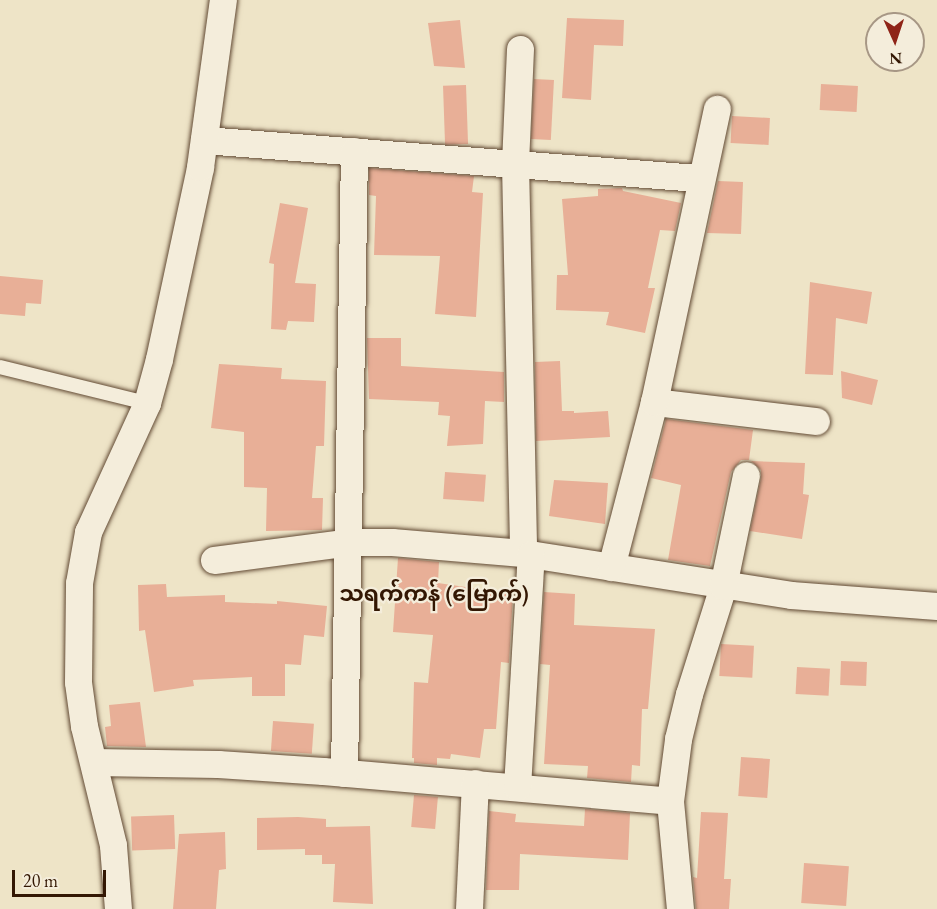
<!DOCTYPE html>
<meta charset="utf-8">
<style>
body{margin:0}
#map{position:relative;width:937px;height:909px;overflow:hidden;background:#eee4c7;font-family:"EB Garamond","Noto Sans Myanmar",serif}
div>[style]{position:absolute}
.building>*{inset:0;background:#e8af97;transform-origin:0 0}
.roads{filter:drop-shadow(0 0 2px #624a34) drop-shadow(0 0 2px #624a34)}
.service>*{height:14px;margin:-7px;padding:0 7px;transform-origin:7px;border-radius:7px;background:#f4eddb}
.minor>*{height:27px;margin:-13.5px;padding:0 13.5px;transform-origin:13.5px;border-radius:13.5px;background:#f4eddb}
span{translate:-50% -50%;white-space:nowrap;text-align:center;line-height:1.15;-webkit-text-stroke:4.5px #f4eddb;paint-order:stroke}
.quarter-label{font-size:22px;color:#331703;font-weight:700}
.north{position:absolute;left:865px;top:12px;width:60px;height:60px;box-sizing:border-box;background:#f4eddb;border:2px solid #a79785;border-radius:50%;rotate:177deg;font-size:16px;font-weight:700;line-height:24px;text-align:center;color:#331703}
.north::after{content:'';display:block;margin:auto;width:21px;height:27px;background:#8f2418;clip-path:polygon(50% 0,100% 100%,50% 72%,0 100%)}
.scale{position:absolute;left:12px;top:870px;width:94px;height:27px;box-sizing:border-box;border:3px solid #331703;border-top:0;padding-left:8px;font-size:18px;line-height:21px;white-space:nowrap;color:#331703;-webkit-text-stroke:4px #f4eddb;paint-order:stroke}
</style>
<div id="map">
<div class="building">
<i style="clip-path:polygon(567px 18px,624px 20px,623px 46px,594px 45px,591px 100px,562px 98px)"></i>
<i style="clip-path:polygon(460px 20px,465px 68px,434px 66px,428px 23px)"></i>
<i style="left:534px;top:79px;width:20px;height:60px;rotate:3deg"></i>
<i style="left:821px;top:84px;width:37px;height:26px;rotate:3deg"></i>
<i style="left:466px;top:85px;width:59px;height:23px;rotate:88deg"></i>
<i style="left:732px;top:116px;width:38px;height:27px;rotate:3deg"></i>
<i style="clip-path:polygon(369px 168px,474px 176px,472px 192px,483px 193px,476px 317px,435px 314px,440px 256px,374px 255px,376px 196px,369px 195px)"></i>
<i style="clip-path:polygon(718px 181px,743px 182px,741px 234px,707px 233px)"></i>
<i style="clip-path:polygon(622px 188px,623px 191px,681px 203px,675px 231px,660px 230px,648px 288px,655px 288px,645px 333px,606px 325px,609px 312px,556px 310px,557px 275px,568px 275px,562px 199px,598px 196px,598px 189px)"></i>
<i style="clip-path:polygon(280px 203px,308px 208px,295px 283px,316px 284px,314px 322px,288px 321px,286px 330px,271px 329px,274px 264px,269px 263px)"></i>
<i style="clip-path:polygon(0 276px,43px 280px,41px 304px,26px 303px,25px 316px,0 314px)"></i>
<i style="clip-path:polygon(810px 282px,872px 292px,867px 324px,836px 318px,833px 375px,805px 374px)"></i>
<i style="clip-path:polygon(367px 338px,401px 338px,401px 366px,504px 372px,504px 402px,485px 401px,483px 444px,447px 446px,450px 416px,438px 415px,439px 402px,369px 399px)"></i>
<i style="clip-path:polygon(560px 361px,562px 411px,574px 411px,574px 413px,608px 411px,610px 437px,536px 441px,535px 362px)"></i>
<i style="clip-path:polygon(219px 364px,282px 368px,281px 379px,326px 381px,324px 446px,316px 446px,312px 498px,323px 498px,322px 530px,266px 531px,267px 488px,244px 487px,244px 432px,211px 428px)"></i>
<i style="clip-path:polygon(841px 371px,878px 380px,872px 405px,842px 398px)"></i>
<i style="clip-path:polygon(666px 419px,753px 430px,749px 460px,741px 460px,731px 472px,710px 566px,668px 560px,681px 485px,651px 478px)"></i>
<i style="clip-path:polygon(751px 461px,805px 463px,803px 494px,809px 495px,802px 539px,750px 531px,761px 478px,761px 470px)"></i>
<i style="left:445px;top:472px;width:41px;height:27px;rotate:4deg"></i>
<i style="clip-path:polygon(554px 480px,608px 483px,605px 524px,549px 516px)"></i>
<i style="clip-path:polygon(398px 558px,439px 562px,438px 583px,513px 594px,509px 663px,501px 662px,496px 729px,484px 729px,480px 758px,451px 754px,450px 759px,437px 758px,437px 765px,414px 763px,414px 758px,412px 758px,414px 682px,428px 683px,433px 635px,393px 632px)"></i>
<i style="clip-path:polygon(166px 584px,167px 597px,225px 595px,225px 602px,277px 604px,277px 601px,327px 606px,324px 637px,304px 635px,301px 665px,285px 664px,285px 696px,252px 696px,252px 677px,193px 680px,194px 686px,154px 692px,145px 630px,139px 631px,138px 585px)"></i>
<i style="clip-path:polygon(544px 592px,575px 594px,574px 625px,655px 629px,648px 709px,642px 709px,640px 766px,632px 765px,631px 782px,587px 778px,588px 766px,544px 764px,550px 665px,540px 664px)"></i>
<i style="left:721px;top:644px;width:33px;height:32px;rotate:3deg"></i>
<i style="left:841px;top:661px;width:26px;height:24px;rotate:2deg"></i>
<i style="left:797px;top:667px;width:33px;height:27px;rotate:3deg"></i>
<i style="clip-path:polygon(140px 702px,146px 747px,107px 746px,105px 727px,111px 726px,109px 705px)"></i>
<i style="left:273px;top:721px;width:41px;height:30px;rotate:4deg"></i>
<i style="left:741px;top:757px;width:29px;height:39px;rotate:4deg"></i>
<i style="left:414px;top:795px;width:24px;height:32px;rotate:5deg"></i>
<i style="clip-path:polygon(585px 809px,630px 813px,628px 860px,520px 854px,519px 890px,486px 890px,489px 811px,516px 814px,515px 822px,584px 826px)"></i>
<i style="clip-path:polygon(701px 812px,728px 813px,724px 879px,731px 879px,729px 909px,696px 909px,693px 877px,697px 878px)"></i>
<i style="left:174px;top:815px;width:34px;height:43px;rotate:88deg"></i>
<i style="clip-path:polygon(298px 817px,326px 819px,326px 827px,370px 826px,373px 904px,333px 902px,335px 864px,322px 864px,322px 855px,305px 855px,305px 849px,257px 850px,257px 818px)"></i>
<i style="clip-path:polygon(225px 832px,226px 869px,219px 870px,216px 909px,173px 909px,179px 834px)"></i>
<i style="left:804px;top:863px;width:45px;height:40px;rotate:4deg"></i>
</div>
<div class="roads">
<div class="service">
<i style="left:0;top:367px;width:151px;rotate:13.8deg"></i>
</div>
<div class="minor">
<i style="left:520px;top:49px;width:114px;rotate:92.5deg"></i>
<i style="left:515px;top:163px;width:390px;rotate:88.8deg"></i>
<i style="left:204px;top:140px;width:497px;rotate:4.4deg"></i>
<i style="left:654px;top:402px;width:163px;rotate:6.7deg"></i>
<i style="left:214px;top:560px;width:137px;rotate:-7.5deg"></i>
<i style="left:350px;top:542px;width:42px"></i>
<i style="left:392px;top:542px;width:131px;rotate:4.8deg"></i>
<i style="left:523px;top:553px;width:271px;rotate:8.9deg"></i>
<i style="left:791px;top:595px;width:146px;rotate:4.3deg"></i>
<i style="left:611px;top:567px;width:171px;rotate:-75.4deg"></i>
<i style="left:654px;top:402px;width:300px;rotate:-77.9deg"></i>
<i style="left:94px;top:762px;width:124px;rotate:0.9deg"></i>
<i style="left:218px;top:764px;width:105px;rotate:3.8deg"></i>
<i style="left:323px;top:771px;width:348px;rotate:4.9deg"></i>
<i style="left:344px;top:773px;width:622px;rotate:-89.08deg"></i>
<i style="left:517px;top:787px;width:233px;rotate:-86.6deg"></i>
<i style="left:118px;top:909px;width:64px;rotate:-94.5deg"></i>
<i style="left:113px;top:845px;width:122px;rotate:-103.7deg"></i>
<i style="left:84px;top:726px;width:44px;rotate:-97.8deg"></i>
<i style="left:78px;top:682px;width:99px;rotate:-89.4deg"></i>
<i style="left:79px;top:583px;width:52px;rotate:-80deg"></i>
<i style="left:88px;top:532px;width:142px;rotate:-65.4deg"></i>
<i style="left:147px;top:403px;width:46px;rotate:-74.7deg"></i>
<i style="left:159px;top:359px;width:196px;rotate:-77.9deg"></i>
<i style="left:200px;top:167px;width:169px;rotate:-82.2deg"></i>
<i style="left:469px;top:909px;width:126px;rotate:-87.3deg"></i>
<i style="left:680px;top:909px;width:108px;rotate:-95.3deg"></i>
<i style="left:670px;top:801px;width:63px;rotate:-82.6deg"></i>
<i style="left:678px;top:739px;width:46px;rotate:-76.3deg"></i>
<i style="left:689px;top:694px;width:113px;rotate:-72.5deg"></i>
<i style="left:723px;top:586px;width:113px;rotate:-78.3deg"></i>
</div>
</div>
<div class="quarter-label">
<span style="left:434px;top:594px">သရက်ကန် (မြောက်)</span>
</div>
<div class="north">N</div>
<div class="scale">20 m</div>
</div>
